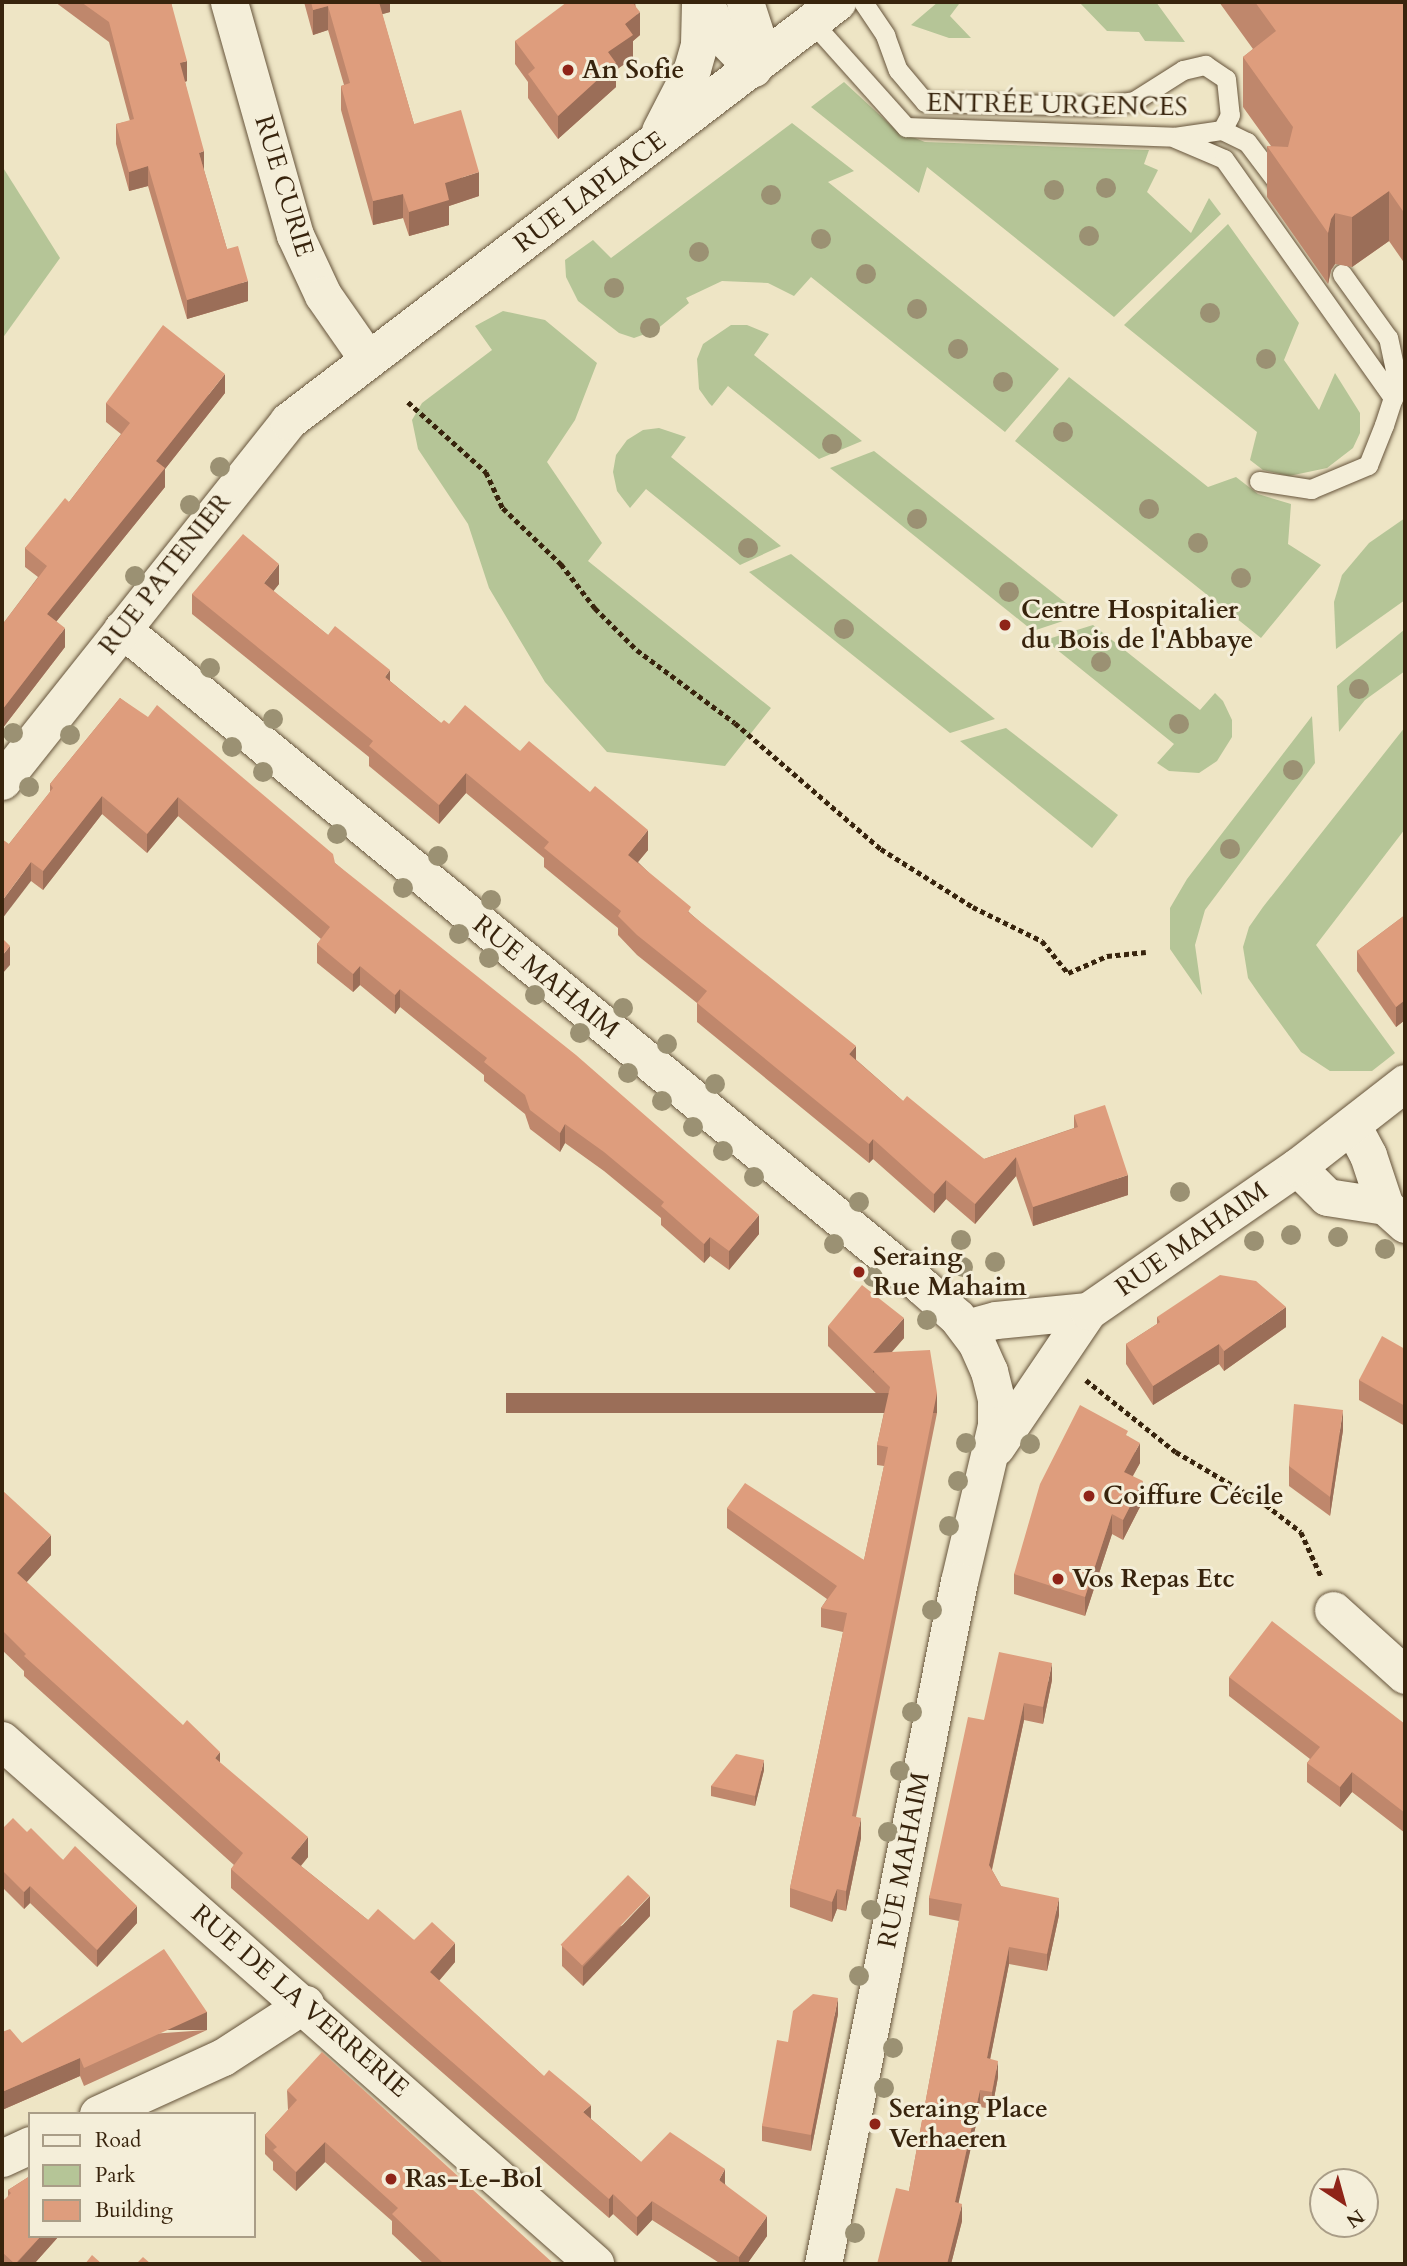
<!DOCTYPE html>
<meta charset="utf-8">
<style>
body{margin:0}
#map{position:relative;width:1407px;height:2266px;overflow:hidden;background:#eee5c5;font-family:Cardo,serif}
div>[style]{position:absolute}
.green>*{inset:0;background:#b5c597}
.path>*{height:4.5px;margin-top:-2.25px;transform-origin:0;background:repeating-linear-gradient(90deg,#38240d 0 5px,transparent 0 8.5px)}
.roads{filter:drop-shadow(0 0 2px #66543b) drop-shadow(0 0 2px #66543b)}
.lane>*{height:19px;margin:-9.5px;padding:0 9.5px;transform-origin:9.5px;border-radius:9.5px;background:#f4eed9}
.street>*{height:37px;margin:-18.5px;padding:0 18.5px;transform-origin:18.5px;border-radius:18.5px;background:#f4eed9}
.secondary>*{height:38px;margin:-19px;padding:0 19px;transform-origin:19px;border-radius:19px;background:#f4eed9}
.trees>*{width:20px;height:20px;margin:-10px;border-radius:50%;background:#9b9173}
.wall>*{inset:0;background:#bf876c}
.shaded-wall>*{inset:0;background:#9b6e58;transform-origin:0 0}
.building>*{inset:0;background:#de9d7d;transform-origin:0 0}
.dots>*{width:19px;height:19px;translate:-50% -50%;box-sizing:border-box;border:4px solid #f4eed9;border-radius:50%}
span{translate:-50% -50%;white-space:nowrap;text-align:center;line-height:1.15;-webkit-text-stroke:6px #f4eed9;paint-order:stroke}
.poi-label{font-size:26px;color:#38240d;font-weight:700}
.left{translate:0 -50%;text-align:left}
.street-label{font-size:26px;color:#38240d}
.frame{position:absolute;inset:0;border:4px solid #38240d;pointer-events:none}
.legend{position:absolute;left:28px;top:2112px;width:228px;height:126px;box-sizing:border-box;background:#f4eed9;border:2px solid #a99d87;margin:0;padding:9px 12px;list-style:none;font-size:21px;color:#38240d}
.legend li{display:flex;align-items:center;gap:14px;height:35px}
.legend b{width:35px;border:2px solid #a99d87}
.north{position:absolute;left:1309px;top:2168px;width:70px;height:70px;box-sizing:border-box;background:#f4eed9;border:2px solid #a99d87;border-radius:50%;rotate:144deg;font-size:19px;font-weight:700;line-height:28px;text-align:center;color:#38240d}
.north::after{content:'';display:block;margin:auto;width:24px;height:32px;background:#8f2418;clip-path:polygon(50% 0,100% 100%,50% 72%,0 100%)}
</style>
<div id="map">
<div class="green">
<i style="clip-path:polygon(938px 2px,1004px 2px,1004px 4px,959px 4px,950px 16px,971px 38px,949px 38px,911px 25px)"></i>
<i style="clip-path:polygon(1079px 2px,1156px 2px,1185px 42px,1145px 41px,1139px 32px,1107px 31px)"></i>
<i style="clip-path:polygon(844px 82px,897px 131px,925px 142px,1149px 150px,1144px 164px,1158px 170px,1147px 192px,1191px 233px,1209px 198px,1221px 214px,1114px 317px,927px 167px,919px 193px,811px 107px)"></i>
<i style="clip-path:polygon(792px 123px,854px 171px,828px 182px,1059px 369px,1005px 432px,811px 277px,794px 296px,768px 283px,722px 281px,686px 298px,689px 303px,656px 330px,634px 338px,619px 333px,578px 301px,566px 277px,565px 260px,593px 240px,611px 258px)"></i>
<i style="clip-path:polygon(2px 166px,60px 258px,2px 339px)"></i>
<i style="clip-path:polygon(1228px 224px,1299px 323px,1284px 360px,1319px 410px,1335px 373px,1360px 413px,1360px 433px,1353px 448px,1327px 468px,1289px 476px,1263px 470px,1250px 460px,1257px 432px,1124px 325px)"></i>
<i style="clip-path:polygon(503px 311px,545px 320px,597px 363px,575px 420px,547px 462px,602px 543px,588px 561px,771px 708px,725px 766px,607px 752px,545px 682px,489px 588px,468px 524px,418px 449px,412px 420px,422px 403px,492px 350px,475px 326px)"></i>
<i style="clip-path:polygon(731px 325px,747px 325px,769px 334px,754px 355px,862px 441px,819px 459px,728px 386px,712px 406px,709px 403px,699px 389px,697px 359px,703px 344px)"></i>
<i style="clip-path:polygon(1069px 377px,1208px 487px,1236px 477px,1258px 494px,1291px 504px,1288px 544px,1321px 565px,1261px 638px,1015px 441px)"></i>
<i style="clip-path:polygon(659px 428px,686px 437px,671px 457px,781px 546px,740px 565px,646px 489px,630px 508px,617px 491px,613px 472px,616px 455px,627px 440px,643px 430px)"></i>
<i style="clip-path:polygon(874px 451px,1081px 615px,1033px 631px,830px 468px)"></i>
<i style="clip-path:polygon(1405px 518px,1405px 600px,1336px 649px,1334px 602px,1342px 575px,1369px 543px)"></i>
<i style="clip-path:polygon(791px 554px,995px 719px,950px 733px,749px 572px)"></i>
<i style="clip-path:polygon(1093px 625px,1200px 710px,1215px 693px,1223px 701px,1232px 720px,1232px 737px,1217px 761px,1199px 773px,1169px 771px,1157px 763px,1174px 744px,1045px 640px)"></i>
<i style="clip-path:polygon(1405px 629px,1405px 671px,1365px 700px,1339px 732px,1337px 686px)"></i>
<i style="clip-path:polygon(1312px 716px,1315px 763px,1205px 910px,1195px 945px,1202px 995px,1170px 949px,1170px 908px,1187px 879px)"></i>
<i style="clip-path:polygon(1405px 727px,1405px 829px,1316px 945px,1395px 1053px,1372px 1071px,1330px 1071px,1301px 1052px,1259px 994px,1248px 978px,1243px 947px,1249px 927px,1263px 907px)"></i>
<i style="clip-path:polygon(1006px 728px,1118px 815px,1092px 848px,960px 741px)"></i>
</div>
<div class="path">
<i style="left:408px;top:402px;width:105px;rotate:41.9deg"></i>
<i style="left:486px;top:472px;width:40px;rotate:65deg"></i>
<i style="left:503px;top:508px;width:81px;rotate:44deg"></i>
<i style="left:561px;top:564px;width:56px;rotate:52.3deg"></i>
<i style="left:595px;top:608px;width:59px;rotate:45deg"></i>
<i style="left:637px;top:650px;width:122px;rotate:36.7deg"></i>
<i style="left:735px;top:723px;width:193px;rotate:40.8deg"></i>
<i style="left:881px;top:849px;width:109px;rotate:32.2deg"></i>
<i style="left:973px;top:907px;width:77px;rotate:26.2deg"></i>
<i style="left:1042px;top:941px;width:41px;rotate:50.9deg"></i>
<i style="left:1068px;top:973px;width:43px;rotate:-23.6deg"></i>
<i style="left:1107px;top:956px;width:39px;rotate:-6deg"></i>
<i style="left:1086px;top:1380px;width:115px;rotate:38.7deg"></i>
<i style="left:1176px;top:1452px;width:104px;rotate:30.5deg"></i>
<i style="left:1266px;top:1505px;width:44px;rotate:37.6deg"></i>
<i style="left:1301px;top:1532px;width:48px;rotate:65.6deg"></i>
</div>
<div class="roads">
<div class="lane">
<i style="left:863px;top:2px;width:40px;rotate:56deg"></i>
<i style="left:885px;top:35px;width:37px;rotate:70deg"></i>
<i style="left:898px;top:70px;width:42px;rotate:49.8deg"></i>
<i style="left:925px;top:102px;width:175px;rotate:1.3deg"></i>
<i style="left:1100px;top:106px;width:34px;rotate:-8deg"></i>
<i style="left:1134px;top:101px;width:58px;rotate:-32.3deg"></i>
<i style="left:1183px;top:70px;width:23px;rotate:-13deg"></i>
<i style="left:1205px;top:65px;width:25px;rotate:34deg"></i>
<i style="left:1226px;top:79px;width:36px;rotate:84deg"></i>
<i style="left:1230px;top:115px;width:17px;rotate:118deg"></i>
<i style="left:812px;top:22px;width:141px;rotate:48.2deg"></i>
<i style="left:906px;top:127px;width:268px;rotate:2.1deg"></i>
<i style="left:1174px;top:137px;width:49px;rotate:-8.3deg"></i>
<i style="left:1222px;top:130px;width:28px;rotate:26deg"></i>
<i style="left:1247px;top:142px;width:56px;rotate:52.9deg"></i>
<i style="left:1175px;top:138px;width:53px;rotate:23.2deg"></i>
<i style="left:1224px;top:159px;width:293px;rotate:54.7deg"></i>
<i style="left:1259px;top:481px;width:53px;rotate:8.7deg"></i>
<i style="left:1311px;top:489px;width:62px;rotate:-22.8deg"></i>
<i style="left:1368px;top:465px;width:43px;rotate:-68.2deg"></i>
<i style="left:1384px;top:425px;width:28px;rotate:-72deg"></i>
<i style="left:1393px;top:398px;width:28px;rotate:-86deg"></i>
<i style="left:1395px;top:370px;width:33px;rotate:-102deg"></i>
<i style="left:1388px;top:338px;width:79px;rotate:-125.7deg"></i>
</div>
<div class="street">
<i style="left:229px;top:2px;width:242px;rotate:74.2deg"></i>
<i style="left:295px;top:235px;width:66px;rotate:65deg"></i>
<i style="left:323px;top:295px;width:77px;rotate:55.1deg"></i>
<i style="left:705px;top:2px;width:34px;rotate:66deg"></i>
<i style="left:719px;top:33px;width:49px;rotate:45.8deg"></i>
<i style="left:753px;top:68px;width:32px;rotate:-85deg"></i>
<i style="left:756px;top:36px;width:36px;rotate:-108deg"></i>
<i style="left:660px;top:131px;width:70px;rotate:-62.7deg"></i>
<i style="left:692px;top:69px;width:26px;rotate:-74deg"></i>
<i style="left:699px;top:44px;width:42px;rotate:-88.6deg"></i>
<i style="left:122px;top:629px;width:1037px;rotate:39.4deg"></i>
<i style="left:923px;top:1287px;width:45px;rotate:41.4deg"></i>
<i style="left:957px;top:1317px;width:31px;rotate:53deg"></i>
<i style="left:976px;top:1342px;width:32px;rotate:66deg"></i>
<i style="left:989px;top:1371px;width:29px;rotate:76deg"></i>
<i style="left:996px;top:1399px;width:26px;rotate:90deg"></i>
<i style="left:996px;top:1425px;width:160px;rotate:103.3deg"></i>
<i style="left:959px;top:1581px;width:696px;rotate:101.26deg"></i>
<i style="left:2px;top:781px;width:460px;rotate:-51.5deg"></i>
<i style="left:288px;top:421px;width:691px;rotate:-37.35deg"></i>
<i style="left:1352px;top:1125px;width:34px;rotate:62deg"></i>
<i style="left:1368px;top:1155px;width:54px;rotate:71.6deg"></i>
<i style="left:1385px;top:1206px;width:27px;rotate:42deg"></i>
<i style="left:1297px;top:1167px;width:42px;rotate:45deg"></i>
<i style="left:1327px;top:1197px;width:59px;rotate:8.8deg"></i>
<i style="left:966px;top:1328px;width:31px;rotate:-15deg"></i>
<i style="left:996px;top:1320px;width:92px;rotate:-5.6deg"></i>
<i style="left:996px;top:1447px;width:164px;rotate:-55.9deg"></i>
<i style="left:1088px;top:1311px;width:254px;rotate:-34.6deg"></i>
<i style="left:1297px;top:1167px;width:137px;rotate:-37.9deg"></i>
<i style="left:1333px;top:1610px;width:97px;rotate:42.1deg"></i>
<i style="left:98px;top:2114px;width:137px;rotate:-24.5deg"></i>
<i style="left:223px;top:2057px;width:98px;rotate:-32.9deg"></i>
<i style="left:2px;top:2158px;width:31px;rotate:-25deg"></i>
</div>
<div class="secondary">
<i style="left:2px;top:1741px;width:791px;rotate:41.41deg"></i>
</div>
</div>
<div class="trees">
<i style="left:1106px;top:188px"></i>
<i style="left:1054px;top:190px"></i>
<i style="left:771px;top:195px"></i>
<i style="left:1089px;top:236px"></i>
<i style="left:821px;top:239px"></i>
<i style="left:699px;top:252px"></i>
<i style="left:866px;top:274px"></i>
<i style="left:614px;top:288px"></i>
<i style="left:917px;top:309px"></i>
<i style="left:1210px;top:313px"></i>
<i style="left:650px;top:328px"></i>
<i style="left:958px;top:349px"></i>
<i style="left:1266px;top:359px"></i>
<i style="left:1003px;top:382px"></i>
<i style="left:1063px;top:432px"></i>
<i style="left:832px;top:444px"></i>
<i style="left:220px;top:467px"></i>
<i style="left:190px;top:505px"></i>
<i style="left:1149px;top:509px"></i>
<i style="left:917px;top:519px"></i>
<i style="left:1198px;top:543px"></i>
<i style="left:748px;top:548px"></i>
<i style="left:135px;top:576px"></i>
<i style="left:1241px;top:578px"></i>
<i style="left:1009px;top:592px"></i>
<i style="left:844px;top:629px"></i>
<i style="left:1101px;top:662px"></i>
<i style="left:210px;top:668px"></i>
<i style="left:1359px;top:689px"></i>
<i style="left:273px;top:719px"></i>
<i style="left:1179px;top:724px"></i>
<i style="left:13px;top:733px"></i>
<i style="left:70px;top:735px"></i>
<i style="left:232px;top:747px"></i>
<i style="left:1293px;top:770px"></i>
<i style="left:263px;top:772px"></i>
<i style="left:29px;top:787px"></i>
<i style="left:337px;top:834px"></i>
<i style="left:1230px;top:849px"></i>
<i style="left:438px;top:856px"></i>
<i style="left:403px;top:888px"></i>
<i style="left:491px;top:900px"></i>
<i style="left:459px;top:934px"></i>
<i style="left:489px;top:958px"></i>
<i style="left:535px;top:995px"></i>
<i style="left:623px;top:1008px"></i>
<i style="left:580px;top:1033px"></i>
<i style="left:667px;top:1044px"></i>
<i style="left:628px;top:1073px"></i>
<i style="left:715px;top:1084px"></i>
<i style="left:662px;top:1101px"></i>
<i style="left:693px;top:1127px"></i>
<i style="left:723px;top:1151px"></i>
<i style="left:754px;top:1177px"></i>
<i style="left:1180px;top:1192px"></i>
<i style="left:859px;top:1202px"></i>
<i style="left:1291px;top:1235px"></i>
<i style="left:1338px;top:1237px"></i>
<i style="left:961px;top:1240px"></i>
<i style="left:1254px;top:1241px"></i>
<i style="left:834px;top:1244px"></i>
<i style="left:1385px;top:1249px"></i>
<i style="left:995px;top:1262px"></i>
<i style="left:963px;top:1267px"></i>
<i style="left:873px;top:1277px"></i>
<i style="left:927px;top:1320px"></i>
<i style="left:966px;top:1443px"></i>
<i style="left:1030px;top:1444px"></i>
<i style="left:958px;top:1481px"></i>
<i style="left:949px;top:1526px"></i>
<i style="left:932px;top:1610px"></i>
<i style="left:912px;top:1712px"></i>
<i style="left:900px;top:1771px"></i>
<i style="left:888px;top:1832px"></i>
<i style="left:871px;top:1910px"></i>
<i style="left:859px;top:1976px"></i>
<i style="left:893px;top:2048px"></i>
<i style="left:884px;top:2088px"></i>
<i style="left:855px;top:2233px"></i>
</div>
<div class="wall">
<i style="clip-path:polygon(55px 2px,171px 2px,187px 81px,185px 82px,204px 170px,227px 249px,248px 301px,187px 319px,148px 186px,129px 191px,116px 144px,116px 124px,130px 121px,109px 42px)"></i>
<i style="clip-path:polygon(304px 2px,390px 2px,390px 12px,382px 14px,414px 124px,479px 196px,449px 206px,449px 225px,409px 236px,403px 218px,373px 225px,341px 110px,341px 86px,344px 85px,328px 30px,313px 35px)"></i>
<i style="clip-path:polygon(635px 2px,640px 35px,633px 41px,633px 58px,616px 70px,616px 87px,558px 139px,528px 98px,528px 82px,515px 64px,515px 41px)"></i>
<i style="clip-path:polygon(1219px 2px,1405px 2px,1405px 264px,1389px 241px,1352px 267px,1335px 264px,1331px 270px,1328px 284px,1267px 197px,1267px 146px,1271px 146px,1243px 107px,1243px 57px,1253px 49px)"></i>
<i style="clip-path:polygon(225px 393px,165px 469px,165px 487px,56px 622px,65px 647px,2px 729px,2px 625px,38px 577px,25px 567px,25px 548px,69px 502px,121px 434px,106px 422px,106px 403px)"></i>
<i style="clip-path:polygon(279px 584px,273px 591px,328px 635px,390px 681px,441px 723px,449px 724px,520px 751px,648px 850px,638px 862px,691px 914px,903px 1101px,984px 1159px,1074px 1128px,1074px 1115px,1128px 1195px,1033px 1226px,1016px 1176px,975px 1224px,946px 1199px,934px 1213px,873px 1159px,869px 1163px,697px 1022px,697px 1003px,637px 955px,618px 935px,618px 928px,544px 867px,544px 858px,466px 793px,439px 824px,369px 766px,369px 757px,192px 614px,192px 594px)"></i>
<i style="clip-path:polygon(120px 698px,335px 863px,759px 1234px,729px 1270px,710px 1256px,704px 1263px,661px 1225px,661px 1218px,604px 1171px,565px 1143px,560px 1152px,530px 1129px,525px 1114px,484px 1081px,484px 1075px,400px 1007px,395px 1014px,360px 985px,353px 992px,317px 963px,317px 944px,321px 939px,178px 816px,147px 853px,102px 814px,43px 890px,31px 881px,9px 844px,50px 792px,50px 784px)"></i>
<i style="clip-path:polygon(1405px 915px,1405px 1020px,1396px 1027px,1357px 971px,1357px 951px)"></i>
<i style="clip-path:polygon(1157px 1317px,1286px 1327px,1224px 1371px,1219px 1364px,1153px 1405px,1126px 1364px,1126px 1344px,1157px 1324px)"></i>
<i style="clip-path:polygon(828px 1326px,904px 1338px,892px 1352px,937px 1413px,856px 1817px,861px 1838px,846px 1911px,837px 1909px,832px 1922px,790px 1907px,790px 1888px,843px 1632px,821px 1627px,821px 1608px,827px 1599px,727px 1528px,727px 1508px,864px 1560px,884px 1466px,877px 1465px,877px 1445px,886px 1403px,828px 1346px)"></i>
<i style="clip-path:polygon(1405px 1349px,1405px 1426px,1359px 1400px,1359px 1380px)"></i>
<i style="clip-path:polygon(1343px 1430px,1330px 1516px,1289px 1486px,1289px 1466px)"></i>
<i style="clip-path:polygon(1128px 1436px,1140px 1463px,1133px 1476px,1143px 1501px,1123px 1540px,1112px 1534px,1085px 1616px,1014px 1594px,1014px 1574px)"></i>
<i style="clip-path:polygon(2px 1490px,51px 1555px,26px 1582px,220px 1763px,308px 1857px,301px 1866px,368px 1920px,414px 1940px,455px 1962px,439px 1981px,591px 2119px,641px 2162px,725px 2184px,767px 2236px,747px 2264px,721px 2264px,652px 2220px,637px 2236px,613px 2214px,609px 2218px,231px 1888px,231px 1869px,234px 1865px,24px 1676px,24px 1671px,2px 1650px)"></i>
<i style="clip-path:polygon(1229px 1677px,1405px 1724px,1405px 1833px,1352px 1792px,1340px 1807px,1307px 1782px,1307px 1763px,1310px 1759px,1229px 1696px)"></i>
<i style="clip-path:polygon(1052px 1680px,1043px 1724px,1024px 1720px,992px 1870px,1001px 1886px,1059px 1915px,1047px 1971px,1009px 1964px,990px 2059px,998px 2077px,992px 2109px,980px 2107px,958px 2203px,962px 2221px,951px 2264px,877px 2264px,909px 2191px,959px 1921px,929px 1915px,929px 1898px,984px 1720px)"></i>
<i style="clip-path:polygon(764px 1770px,755px 1806px,711px 1796px,711px 1786px)"></i>
<i style="clip-path:polygon(2px 1829px,27px 1832px,63px 1860px,137px 1923px,97px 1967px,30px 1903px,24px 1909px,2px 1887px)"></i>
<i style="clip-path:polygon(650px 1916px,583px 1986px,562px 1966px,562px 1946px)"></i>
<i style="clip-path:polygon(838px 2014px,811px 2151px,762px 2141px,762px 2126px,788px 2042px)"></i>
<i style="clip-path:polygon(207px 2030px,84px 2086px,80px 2076px,2px 2110px,2px 2032px,22px 2043px)"></i>
<i style="clip-path:polygon(287px 2090px,554px 2264px,424px 2264px,392px 2234px,392px 2221px,325px 2162px,296px 2191px,273px 2170px,273px 2162px,265px 2154px,265px 2135px,288px 2110px)"></i>
<i style="clip-path:polygon(30px 2176px,30px 2236px,59px 2236px,34px 2264px,2px 2264px,2px 2202px,8px 2197px,8px 2190px)"></i>
</div>
<div class="shaded-wall">
<i style="clip-path:polygon(376px 2px,390px 2px,390px 12px,376px 16px)"></i>
<i style="clip-path:polygon(328px 6px,328px 30px,313px 35px,313px 10px)"></i>
<i style="clip-path:polygon(640px 12px,640px 35px,633px 41px,633px 58px,616px 70px,616px 87px,558px 139px,558px 116px,608px 52px,625px 24px)"></i>
<i style="clip-path:polygon(187px 61px,187px 81px,180px 83px,180px 63px)"></i>
<i style="clip-path:polygon(204px 151px,204px 171px,199px 153px)"></i>
<i style="clip-path:polygon(148px 166px,148px 186px,129px 191px,129px 172px)"></i>
<i style="clip-path:polygon(479px 172px,479px 196px,449px 206px,449px 225px,409px 236px,409px 212px,445px 183px)"></i>
<i style="clip-path:polygon(1389px 191px,1389px 241px,1352px 267px,1352px 217px)"></i>
<i style="clip-path:polygon(403px 194px,403px 218px,373px 225px,373px 201px)"></i>
<i style="clip-path:polygon(1335px 213px,1335px 264px,1331px 270px,1328px 284px,1328px 233px,1331px 219px)"></i>
<i style="clip-path:polygon(248px 281px,248px 301px,187px 319px,187px 300px)"></i>
<i style="clip-path:polygon(225px 374px,225px 393px,165px 469px,165px 487px,47px 633px,47px 614px,156px 461px)"></i>
<i style="clip-path:polygon(279px 564px,279px 584px,264px 603px,264px 583px)"></i>
<i style="clip-path:polygon(65px 628px,65px 647px,2px 729px,2px 710px)"></i>
<i style="clip-path:polygon(390px 670px,390px 689px,385px 677px)"></i>
<i style="clip-path:polygon(466px 773px,466px 793px,439px 824px,439px 805px)"></i>
<i style="clip-path:polygon(102px 796px,102px 814px,43px 890px,43px 871px)"></i>
<i style="clip-path:polygon(178px 797px,178px 816px,147px 853px,147px 834px)"></i>
<i style="clip-path:polygon(648px 830px,648px 850px,628px 874px,628px 855px)"></i>
<i style="clip-path:polygon(31px 862px,31px 881px,2px 919px,2px 901px)"></i>
<i style="clip-path:polygon(10px 946px,10px 965px,2px 974px,2px 956px)"></i>
<i style="clip-path:polygon(360px 966px,360px 985px,353px 992px,353px 974px)"></i>
<i style="clip-path:polygon(400px 989px,400px 1007px,395px 1014px,395px 995px)"></i>
<i style="clip-path:polygon(1405px 1000px,1405px 1020px,1396px 1027px,1396px 1007px)"></i>
<i style="clip-path:polygon(856px 1046px,856px 1065px,849px 1054px)"></i>
<i style="clip-path:polygon(565px 1124px,565px 1143px,560px 1152px,560px 1133px)"></i>
<i style="clip-path:polygon(873px 1139px,873px 1159px,869px 1163px,869px 1144px)"></i>
<i style="clip-path:polygon(1016px 1157px,1016px 1176px,975px 1224px,975px 1204px)"></i>
<i style="clip-path:polygon(1128px 1175px,1128px 1195px,1033px 1226px,1033px 1207px)"></i>
<i style="clip-path:polygon(946px 1180px,946px 1199px,934px 1213px,934px 1194px)"></i>
<i style="clip-path:polygon(759px 1215px,759px 1234px,729px 1270px,729px 1251px)"></i>
<i style="clip-path:polygon(710px 1237px,710px 1256px,704px 1263px,704px 1244px)"></i>
<i style="clip-path:polygon(1286px 1307px,1286px 1327px,1224px 1371px,1224px 1351px)"></i>
<i style="clip-path:polygon(904px 1318px,904px 1338px,873px 1373px,873px 1353px)"></i>
<i style="clip-path:polygon(1219px 1344px,1219px 1364px,1153px 1405px,1153px 1386px)"></i>
<i style="left:937px;top:1393px;width:20px;height:431px;rotate:90deg"></i>
<i style="clip-path:polygon(1343px 1410px,1343px 1430px,1330px 1516px,1330px 1497px)"></i>
<i style="clip-path:polygon(1140px 1443px,1140px 1463px,1124px 1491px,1124px 1472px)"></i>
<i style="clip-path:polygon(1143px 1481px,1143px 1501px,1123px 1540px,1123px 1520px)"></i>
<i style="clip-path:polygon(1112px 1514px,1112px 1534px,1085px 1616px,1085px 1597px)"></i>
<i style="clip-path:polygon(51px 1535px,51px 1555px,17px 1593px,17px 1573px)"></i>
<i style="clip-path:polygon(1052px 1663px,1052px 1680px,1043px 1724px,1043px 1707px)"></i>
<i style="clip-path:polygon(1024px 1703px,1024px 1720px,989px 1882px,989px 1865px)"></i>
<i style="clip-path:polygon(220px 1752px,220px 1772px,215px 1758px)"></i>
<i style="clip-path:polygon(764px 1760px,764px 1770px,755px 1806px,755px 1796px)"></i>
<i style="clip-path:polygon(1352px 1772px,1352px 1792px,1340px 1807px,1340px 1787px)"></i>
<i style="clip-path:polygon(861px 1818px,861px 1838px,846px 1911px,846px 1891px)"></i>
<i style="clip-path:polygon(308px 1837px,308px 1857px,291px 1877px,291px 1858px)"></i>
<i style="clip-path:polygon(30px 1886px,30px 1903px,24px 1909px,24px 1892px)"></i>
<i style="clip-path:polygon(837px 1889px,837px 1909px,832px 1922px,832px 1902px)"></i>
<i style="clip-path:polygon(650px 1896px,650px 1916px,583px 1986px,583px 1967px)"></i>
<i style="clip-path:polygon(1059px 1898px,1059px 1915px,1047px 1971px,1047px 1954px)"></i>
<i style="clip-path:polygon(137px 1906px,137px 1923px,97px 1967px,97px 1950px)"></i>
<i style="clip-path:polygon(455px 1943px,455px 1962px,430px 1991px,430px 1972px)"></i>
<i style="clip-path:polygon(1009px 1947px,1009px 1964px,987px 2075px,987px 2058px)"></i>
<i style="clip-path:polygon(838px 1998px,838px 2014px,811px 2151px,811px 2135px)"></i>
<i style="left:207px;top:2012px;width:18px;height:135px;rotate:90deg"></i>
<i style="clip-path:polygon(80px 2058px,80px 2076px,2px 2110px,2px 2092px)"></i>
<i style="clip-path:polygon(998px 2061px,998px 2077px,992px 2109px,992px 2092px)"></i>
<i style="clip-path:polygon(980px 2090px,980px 2107px,955px 2219px,955px 2202px)"></i>
<i style="clip-path:polygon(591px 2105px,591px 2125px,583px 2112px)"></i>
<i style="clip-path:polygon(325px 2142px,325px 2162px,296px 2191px,296px 2172px)"></i>
<i style="clip-path:polygon(725px 2169px,725px 2189px,719px 2180px)"></i>
<i style="clip-path:polygon(613px 2194px,613px 2214px,609px 2218px,609px 2199px)"></i>
<i style="clip-path:polygon(652px 2201px,652px 2220px,637px 2236px,637px 2217px)"></i>
<i style="clip-path:polygon(962px 2204px,962px 2221px,951px 2264px,947px 2264px)"></i>
<i style="clip-path:polygon(767px 2216px,767px 2236px,747px 2264px,739px 2264px,739px 2257px)"></i>
<i style="clip-path:polygon(41px 2236px,59px 2236px,34px 2264px,16px 2264px)"></i>
</div>
<div class="building">
<i style="clip-path:polygon(81px 2px,171px 2px,187px 61px,180px 63px,204px 151px,199px 153px,227px 249px,238px 246px,248px 281px,187px 300px,148px 166px,129px 172px,116px 124px,134px 119px,109px 22px)"></i>
<i style="clip-path:polygon(311px 2px,379px 2px,414px 124px,461px 110px,479px 172px,445px 183px,449px 200px,409px 212px,403px 194px,373px 201px,341px 86px,350px 83px,328px 6px,313px 10px)"></i>
<i style="clip-path:polygon(567px 2px,632px 2px,640px 12px,625px 24px,633px 35px,608px 52px,616px 63px,558px 116px,528px 74px,535px 68px,515px 41px)"></i>
<i style="clip-path:polygon(1255px 2px,1405px 2px,1405px 214px,1389px 191px,1352px 217px,1335px 213px,1331px 219px,1328px 233px,1267px 146px,1288px 147px,1293px 127px,1243px 57px,1276px 31px)"></i>
<i style="clip-path:polygon(163px 325px,225px 374px,156px 461px,165px 468px,47px 614px,65px 628px,2px 710px,2px 625px,47px 566px,25px 548px,65px 498px,69px 502px,130px 423px,106px 403px)"></i>
<i style="clip-path:polygon(243px 534px,279px 564px,264px 583px,328px 635px,335px 626px,390px 670px,385px 677px,441px 723px,444px 720px,449px 724px,465px 705px,520px 751px,529px 741px,590px 792px,595px 786px,648px 830px,628px 855px,691px 907px,688px 912px,856px 1046px,849px 1054px,903px 1101px,907px 1096px,984px 1159px,1078px 1127px,1074px 1115px,1105px 1105px,1128px 1175px,1033px 1207px,1016px 1157px,975px 1204px,946px 1180px,934px 1194px,873px 1139px,869px 1144px,697px 1003px,707px 991px,637px 935px,618px 916px,621px 911px,544px 848px,549px 842px,466px 773px,439px 805px,369px 746px,373px 741px,192px 594px)"></i>
<i style="clip-path:polygon(120px 698px,148px 717px,157px 705px,333px 854px,335px 863px,576px 1055px,759px 1215px,729px 1251px,710px 1237px,704px 1244px,661px 1206px,664px 1202px,604px 1152px,565px 1124px,560px 1133px,530px 1110px,525px 1095px,484px 1062px,487px 1058px,400px 989px,395px 995px,360px 966px,353px 974px,317px 944px,330px 927px,178px 797px,147px 834px,102px 796px,43px 871px,31px 862px,2px 901px,2px 839px,9px 844px,53px 788px,50px 784px)"></i>
<i style="clip-path:polygon(1405px 915px,1405px 1000px,1396px 1007px,1357px 951px)"></i>
<i style="clip-path:polygon(2px 938px,10px 946px,2px 956px)"></i>
<i style="clip-path:polygon(1220px 1275px,1256px 1281px,1286px 1307px,1224px 1351px,1219px 1344px,1153px 1386px,1126px 1344px,1160px 1322px,1157px 1317px)"></i>
<i style="clip-path:polygon(862px 1285px,904px 1318px,873px 1353px,930px 1350px,937px 1393px,852px 1816px,861px 1818px,850px 1871px,846px 1891px,837px 1889px,832px 1902px,790px 1888px,847px 1613px,821px 1608px,837px 1586px,727px 1508px,745px 1483px,864px 1560px,888px 1447px,877px 1445px,890px 1387px,828px 1326px)"></i>
<i style="clip-path:polygon(1382px 1336px,1405px 1349px,1405px 1406px,1359px 1380px)"></i>
<i style="clip-path:polygon(1294px 1404px,1343px 1410px,1330px 1497px,1289px 1466px)"></i>
<i style="clip-path:polygon(1080px 1405px,1128px 1431px,1126px 1435px,1140px 1443px,1124px 1472px,1143px 1481px,1123px 1520px,1112px 1514px,1085px 1597px,1014px 1574px,1040px 1484px)"></i>
<i style="clip-path:polygon(2px 1490px,51px 1535px,17px 1573px,183px 1725px,187px 1720px,220px 1752px,215px 1758px,308px 1837px,291px 1858px,368px 1920px,378px 1909px,414px 1940px,432px 1922px,455px 1943px,430px 1972px,544px 2076px,549px 2070px,591px 2105px,583px 2112px,641px 2162px,670px 2132px,725px 2169px,719px 2180px,767px 2216px,739px 2257px,652px 2201px,637px 2217px,613px 2194px,609px 2199px,231px 1869px,243px 1853px,24px 1656px,26px 1654px,2px 1630px)"></i>
<i style="clip-path:polygon(1272px 1621px,1405px 1724px,1405px 1813px,1352px 1772px,1340px 1787px,1307px 1763px,1320px 1747px,1229px 1677px)"></i>
<i style="clip-path:polygon(999px 1652px,1052px 1663px,1043px 1707px,1024px 1703px,989px 1865px,1001px 1886px,1059px 1898px,1047px 1954px,1009px 1947px,987px 2058px,998px 2061px,992px 2092px,980px 2090px,955px 2202px,962px 2204px,947px 2264px,877px 2264px,896px 2188px,909px 2191px,962px 1904px,929px 1898px,968px 1717px,984px 1720px)"></i>
<i style="clip-path:polygon(736px 1754px,764px 1760px,755px 1796px,711px 1786px)"></i>
<i style="clip-path:polygon(13px 1818px,27px 1832px,31px 1828px,63px 1860px,75px 1846px,137px 1906px,97px 1950px,30px 1886px,24px 1892px,2px 1870px,2px 1829px)"></i>
<i style="left:628px;top:1875px;width:30px;height:97px;rotate:44deg"></i>
<i style="clip-path:polygon(164px 1949px,207px 2012px,84px 2068px,80px 2058px,2px 2092px,2px 2032px,10px 2029px,22px 2043px)"></i>
<i style="clip-path:polygon(813px 1994px,838px 1998px,811px 2135px,762px 2126px,777px 2040px,788px 2042px,793px 2011px)"></i>
<i style="clip-path:polygon(322px 2052px,554px 2264px,444px 2264px,392px 2214px,398px 2208px,325px 2142px,296px 2172px,273px 2150px,277px 2147px,265px 2135px,297px 2100px,287px 2090px)"></i>
<i style="clip-path:polygon(30px 2176px,30px 2236px,41px 2236px,15px 2264px,2px 2252px,2px 2202px,11px 2193px,8px 2190px)"></i>
<i style="clip-path:polygon(92px 2255px,102px 2264px,85px 2264px)"></i>
<i style="clip-path:polygon(143px 2257px,151px 2264px,136px 2264px)"></i>
</div>
<div class="dots">
<i style="left:568px;top:70px;background:#8f2418"></i>
<i style="left:1005px;top:625px;background:#8f2418"></i>
<i style="left:859px;top:1272px;background:#8f2418"></i>
<i style="left:1089px;top:1496px;background:#8f2418"></i>
<i style="left:1058px;top:1579px;background:#8f2418"></i>
<i style="left:875px;top:2124px;background:#8f2418"></i>
<i style="left:391px;top:2179px;background:#8f2418"></i>
</div>
<div class="poi-label">
<span class="left" style="left:582px;top:70px">An Sofie</span>
<span class="left" style="left:1021px;top:625px">Centre Hospitalier<br>du Bois de l'Abbaye</span>
<span class="left" style="left:873px;top:1272px">Seraing<br>Rue Mahaim</span>
<span class="left" style="left:1103px;top:1496px">Coiffure Cécile</span>
<span class="left" style="left:1072px;top:1579px">Vos Repas Etc</span>
<span class="left" style="left:889px;top:2124px">Seraing Place<br>Verhaeren</span>
<span class="left" style="left:405px;top:2179px">Ras-Le-Bol</span>
</div>
<div class="street-label">
<span style="left:1057px;top:105px;rotate:1deg">ENTRÉE URGENCES</span>
<span style="left:284px;top:186px;rotate:73deg">RUE CURIE</span>
<span style="left:590px;top:192px;rotate:-37deg">RUE LAPLACE</span>
<span style="left:165px;top:574px;rotate:-52deg">RUE PATENIER</span>
<span style="left:546px;top:977px;rotate:39deg">RUE MAHAIM</span>
<span style="left:1192px;top:1239px;rotate:-35deg">RUE MAHAIM</span>
<span style="left:904px;top:1860px;rotate:-79deg">RUE MAHAIM</span>
<span style="left:300px;top:2001px;rotate:41deg">RUE DE LA VERRERIE</span>
</div>
<div class="frame"></div>
<ul class="legend">
<li><b style="height:9px;background:#f4eed9"></b>Road</li>
<li><b style="height:19px;background:#b5c597"></b>Park</li>
<li><b style="height:19px;background:#de9d7d"></b>Building</li>
</ul>
<div class="north">N</div>
</div>
